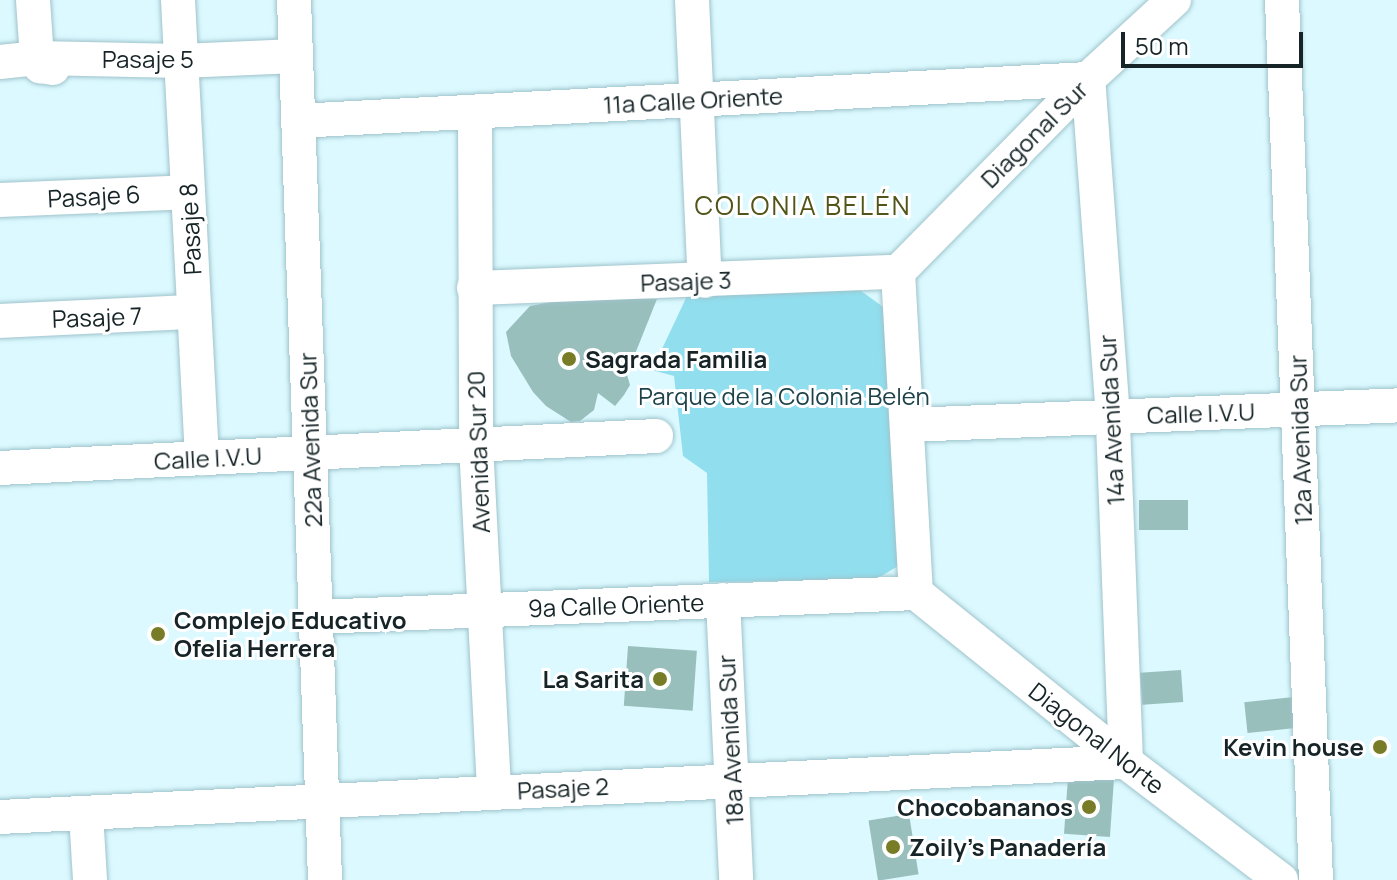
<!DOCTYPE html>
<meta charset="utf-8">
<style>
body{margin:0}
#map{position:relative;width:1397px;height:880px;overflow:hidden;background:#dbf9ff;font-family:Manrope,sans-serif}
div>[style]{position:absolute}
.green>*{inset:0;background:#91deee}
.building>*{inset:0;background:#99bfbc;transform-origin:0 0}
.roads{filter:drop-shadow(0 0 2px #9fc3cb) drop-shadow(0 0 2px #9fc3cb)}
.minor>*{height:34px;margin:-17px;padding:0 17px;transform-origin:17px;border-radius:17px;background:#fff}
.dots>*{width:22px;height:22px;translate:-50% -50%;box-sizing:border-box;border:4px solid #fff;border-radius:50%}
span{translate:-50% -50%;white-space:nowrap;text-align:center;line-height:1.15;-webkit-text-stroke:6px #fff;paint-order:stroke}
.street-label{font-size:24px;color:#162427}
.poi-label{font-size:24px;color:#162427;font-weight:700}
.left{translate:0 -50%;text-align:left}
.right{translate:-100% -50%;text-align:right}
.park-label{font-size:24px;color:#1c4148}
.neighbourhood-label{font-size:26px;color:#51551a;letter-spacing:2px}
.scale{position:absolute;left:1121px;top:32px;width:182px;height:36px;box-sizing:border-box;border:4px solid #162427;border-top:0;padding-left:10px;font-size:24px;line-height:28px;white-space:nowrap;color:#162427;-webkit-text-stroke:6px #fff;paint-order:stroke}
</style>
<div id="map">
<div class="green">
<i style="clip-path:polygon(850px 283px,886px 309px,898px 566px,875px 580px,709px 582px,707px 473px,683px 456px,674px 376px,652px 370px,687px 296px)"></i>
</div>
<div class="building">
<i style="clip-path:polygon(572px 298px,657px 299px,635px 354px,623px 361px,630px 385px,624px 395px,615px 406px,598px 393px,594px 410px,580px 421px,571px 422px,546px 406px,533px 392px,511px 356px,506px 332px,530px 306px)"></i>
<i style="left:1188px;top:500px;width:30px;height:49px;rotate:90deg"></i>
<i style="left:628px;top:646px;width:69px;height:60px;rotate:4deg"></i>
<i style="left:1181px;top:670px;width:32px;height:41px;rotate:86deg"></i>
<i style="left:1294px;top:697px;width:31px;height:50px;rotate:84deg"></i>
<i style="left:1068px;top:777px;width:46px;height:57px;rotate:4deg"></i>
<i style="left:909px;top:814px;width:61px;height:41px;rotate:81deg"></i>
</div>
<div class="roads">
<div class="minor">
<i style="left:33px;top:0;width:58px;rotate:86.1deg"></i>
<i style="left:37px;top:58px;width:9px;rotate:69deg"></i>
<i style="left:40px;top:66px;width:13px;rotate:9deg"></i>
<i style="left:178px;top:0;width:459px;rotate:87deg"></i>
<i style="left:294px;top:0;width:881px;rotate:87.98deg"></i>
<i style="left:692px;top:0;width:281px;rotate:87.4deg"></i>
<i style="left:1282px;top:0;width:881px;rotate:87.79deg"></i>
<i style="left:0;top:62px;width:37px;rotate:-6deg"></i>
<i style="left:37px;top:58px;width:144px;rotate:1.2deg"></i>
<i style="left:181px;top:61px;width:115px;rotate:-2.5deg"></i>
<i style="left:475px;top:112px;width:333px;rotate:89.8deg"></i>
<i style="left:476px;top:445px;width:346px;rotate:87deg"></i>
<i style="left:0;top:200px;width:188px;rotate:-2.4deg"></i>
<i style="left:898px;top:272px;width:271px;rotate:-45.4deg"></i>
<i style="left:1088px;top:79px;width:117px;rotate:-42.6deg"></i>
<i style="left:898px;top:272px;width:322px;rotate:86.8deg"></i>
<i style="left:474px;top:288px;width:424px;rotate:-2.2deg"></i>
<i style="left:0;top:321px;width:194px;rotate:-2.7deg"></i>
<i style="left:909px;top:425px;width:488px;rotate:-2.3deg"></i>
<i style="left:0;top:468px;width:657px;rotate:-2.79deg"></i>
<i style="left:916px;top:593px;width:270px;rotate:38.8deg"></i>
<i style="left:1126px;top:762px;width:195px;rotate:37.3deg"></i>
<i style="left:723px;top:600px;width:280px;rotate:87.3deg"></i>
<i style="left:316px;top:617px;width:600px;rotate:-2.29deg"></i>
<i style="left:86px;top:814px;width:66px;rotate:86.5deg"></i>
<i style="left:0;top:817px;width:1127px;rotate:-2.8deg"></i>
<i style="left:1126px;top:762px;width:345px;rotate:-92.2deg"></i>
<i style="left:1113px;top:417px;width:339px;rotate:-94.2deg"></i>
<i style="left:1088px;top:79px;width:791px;rotate:176.96deg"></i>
</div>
</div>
<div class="dots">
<i style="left:569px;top:359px;background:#787c26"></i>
<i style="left:158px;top:634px;background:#787c26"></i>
<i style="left:660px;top:679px;background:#787c26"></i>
<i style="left:1380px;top:747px;background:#787c26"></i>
<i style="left:1089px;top:807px;background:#787c26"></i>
<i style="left:893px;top:847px;background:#787c26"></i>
</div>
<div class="street-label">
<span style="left:148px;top:59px">Pasaje 5</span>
<span style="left:693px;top:100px;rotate:-3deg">11a Calle Oriente</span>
<span style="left:1034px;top:134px;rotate:-45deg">Diagonal Sur</span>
<span style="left:94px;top:196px;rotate:-3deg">Pasaje 6</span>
<span style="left:190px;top:229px;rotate:-93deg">Pasaje 8</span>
<span style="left:686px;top:281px;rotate:-2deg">Pasaje 3</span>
<span style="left:97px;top:317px;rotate:-2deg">Pasaje 7</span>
<span style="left:1201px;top:413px;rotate:-2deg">Calle I.V.U</span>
<span style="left:1111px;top:420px;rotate:-93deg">14a Avenida Sur</span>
<span style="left:310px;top:440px;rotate:-92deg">22a Avenida Sur</span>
<span style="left:1300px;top:440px;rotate:-92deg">12a Avenida Sur</span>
<span style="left:478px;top:452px;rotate:-92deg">Avenida Sur 20</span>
<span style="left:208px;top:458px;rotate:-3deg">Calle I.V.U</span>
<span style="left:616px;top:605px;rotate:-2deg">9a Calle Oriente</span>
<span style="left:1097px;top:738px;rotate:38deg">Diagonal Norte</span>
<span style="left:730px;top:740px;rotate:-93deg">18a Avenida Sur</span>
<span style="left:563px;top:788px;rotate:-3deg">Pasaje 2</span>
</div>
<div class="poi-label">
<span class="left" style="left:585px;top:359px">Sagrada Familia</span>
<span class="left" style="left:174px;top:634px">Complejo Educativo<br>Ofelia Herrera</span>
<span class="right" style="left:644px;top:679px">La Sarita</span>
<span class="right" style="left:1364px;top:747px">Kevin house</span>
<span class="right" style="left:1073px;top:807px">Chocobananos</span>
<span class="left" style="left:909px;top:847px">Zoily's Panadería</span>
</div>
<div class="park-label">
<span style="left:784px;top:396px">Parque de la Colonia Belén</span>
</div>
<div class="neighbourhood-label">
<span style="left:803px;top:206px">COLONIA BELÉN</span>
</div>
<div class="scale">50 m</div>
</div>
